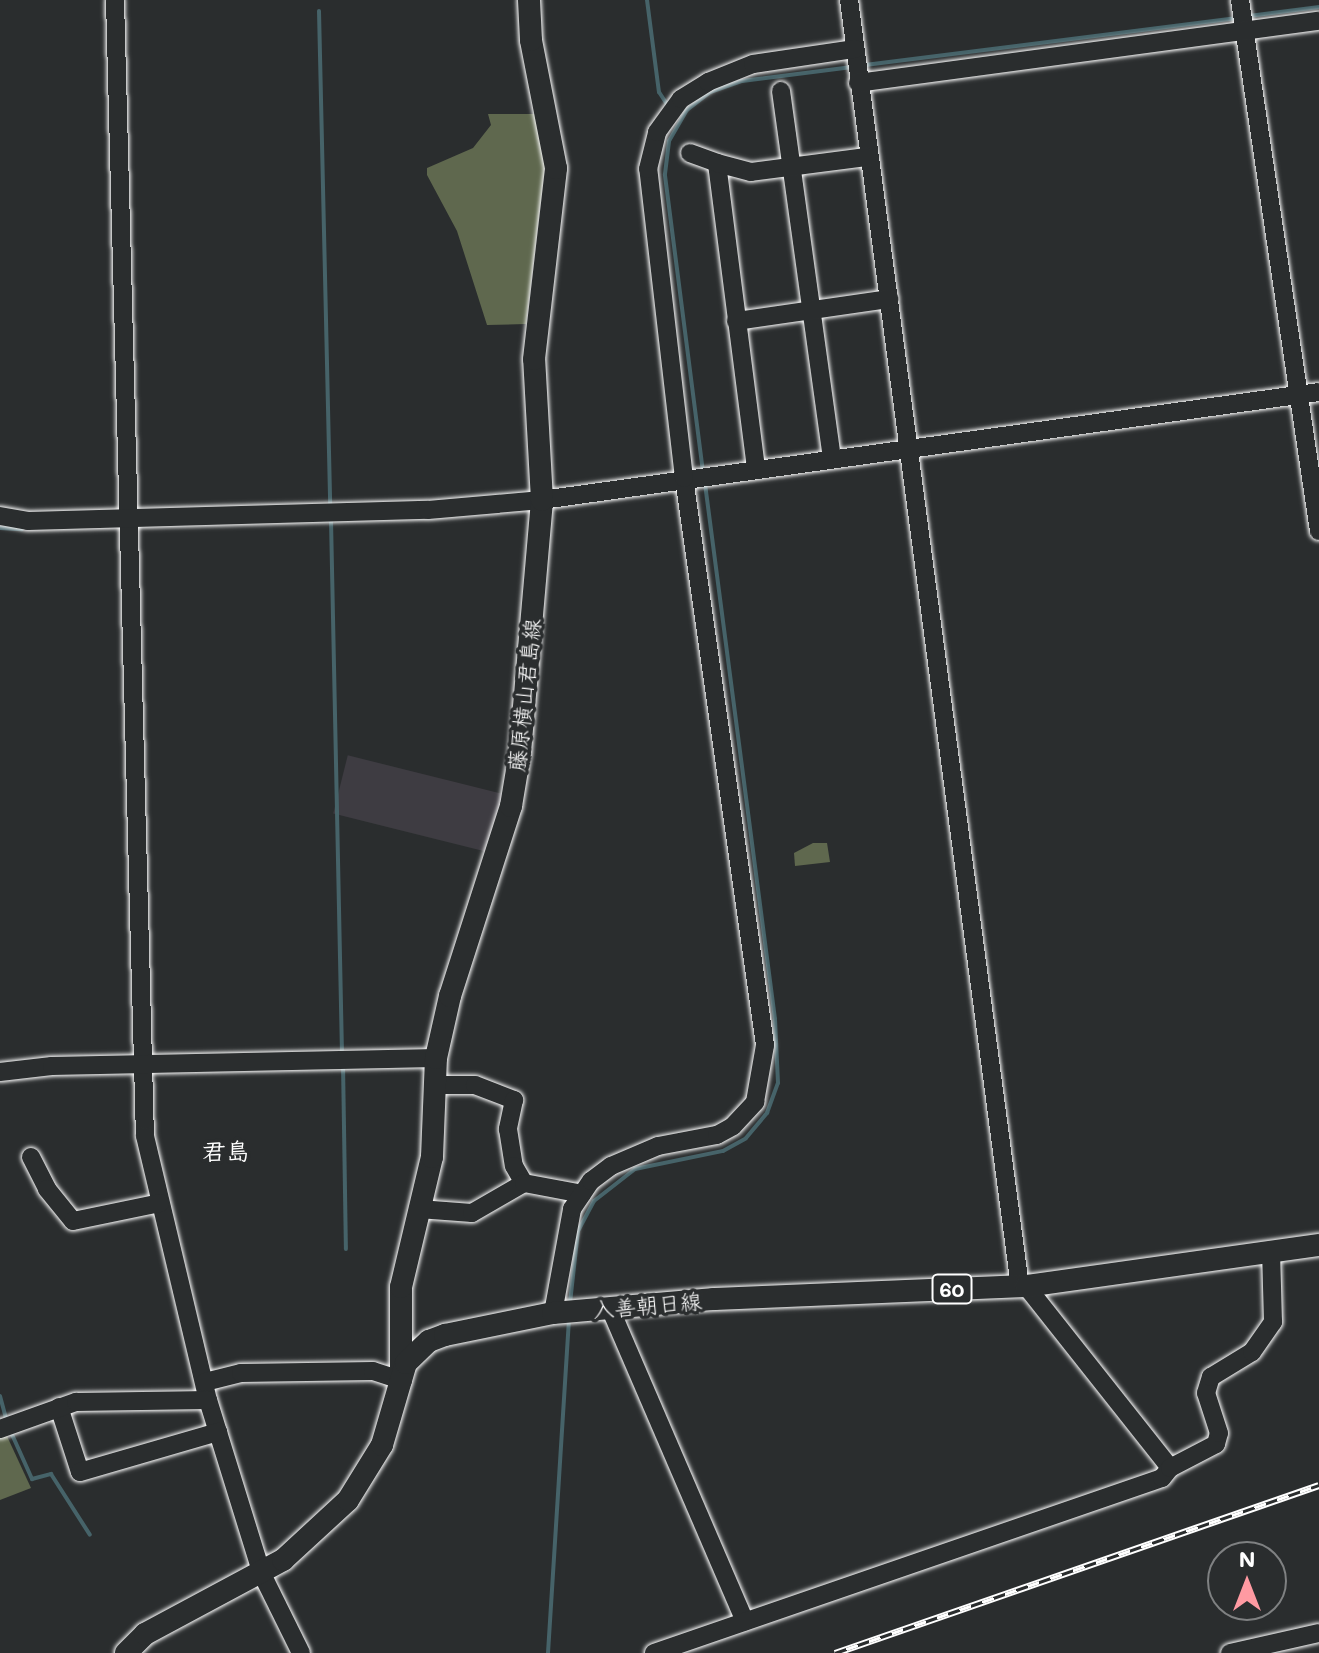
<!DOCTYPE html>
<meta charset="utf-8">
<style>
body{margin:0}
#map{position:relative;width:1319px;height:1653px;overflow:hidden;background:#2a2d2e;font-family:Mali,"Klee One",sans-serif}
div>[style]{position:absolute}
.built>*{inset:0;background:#3e3c42;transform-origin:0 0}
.green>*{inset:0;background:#5f684e}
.stream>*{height:4px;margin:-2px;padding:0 2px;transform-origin:2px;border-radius:2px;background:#466369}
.roads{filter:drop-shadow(0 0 2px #fff) drop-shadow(0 0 2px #fff)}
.minor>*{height:18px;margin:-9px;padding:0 9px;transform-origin:9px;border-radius:9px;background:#2a2d2e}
.major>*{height:22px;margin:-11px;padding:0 11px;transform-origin:11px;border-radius:11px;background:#2a2d2e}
.rail>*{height:7px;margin-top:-3.5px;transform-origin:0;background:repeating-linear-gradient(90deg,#2a2d2e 0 12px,#fff 0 24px);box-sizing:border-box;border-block:2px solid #fff}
span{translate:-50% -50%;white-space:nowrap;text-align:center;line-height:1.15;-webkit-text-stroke:7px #2a2d2e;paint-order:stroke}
.shield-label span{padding:2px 6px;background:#2a2d2e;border:2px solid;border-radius:6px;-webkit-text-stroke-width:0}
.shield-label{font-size:20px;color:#fff;font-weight:700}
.street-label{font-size:22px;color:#fff}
.neighbourhood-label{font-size:24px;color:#fff;font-weight:700}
.north{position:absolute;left:1207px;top:1541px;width:80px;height:80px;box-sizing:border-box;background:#2a2d2e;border:2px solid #7f8182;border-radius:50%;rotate:0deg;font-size:22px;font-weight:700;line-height:32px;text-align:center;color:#fff}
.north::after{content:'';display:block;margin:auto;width:28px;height:36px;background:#ff9aa2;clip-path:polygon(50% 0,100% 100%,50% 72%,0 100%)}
</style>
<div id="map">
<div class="built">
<i style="left:503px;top:794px;width:60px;height:160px;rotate:104deg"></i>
</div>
<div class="green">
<i style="clip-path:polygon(488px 114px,536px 114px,545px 166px,526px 324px,487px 325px,457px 231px,427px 175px,427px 168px,473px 148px,491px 125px)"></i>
<i style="clip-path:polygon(813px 843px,827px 843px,830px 862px,795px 866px,794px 853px)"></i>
<i style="clip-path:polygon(6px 1434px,31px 1488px,0 1500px,0 1436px)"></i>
</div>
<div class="stream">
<i style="left:647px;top:0;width:93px;rotate:82.6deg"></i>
<i style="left:659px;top:92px;width:17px;rotate:57deg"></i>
<i style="left:319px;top:11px;width:496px;rotate:88.7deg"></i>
<i style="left:1249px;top:16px;width:71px;rotate:-7.3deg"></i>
<i style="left:865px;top:65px;width:375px;rotate:-7.2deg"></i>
<i style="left:703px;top:472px;width:300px;rotate:-97.3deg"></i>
<i style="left:665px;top:174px;width:33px;rotate:-83deg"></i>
<i style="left:669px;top:141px;width:36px;rotate:-60deg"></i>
<i style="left:687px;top:110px;width:29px;rotate:-38deg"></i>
<i style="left:710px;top:92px;width:34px;rotate:-19deg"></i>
<i style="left:742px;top:81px;width:111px;rotate:-7.3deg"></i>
<i style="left:331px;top:520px;width:535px;rotate:88.82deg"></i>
<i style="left:0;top:528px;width:22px;rotate:3deg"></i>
<i style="left:343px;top:1064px;width:185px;rotate:89.1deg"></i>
<i style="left:570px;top:1303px;width:72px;rotate:-83.7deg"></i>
<i style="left:578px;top:1231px;width:34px;rotate:-62deg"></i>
<i style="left:594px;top:1201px;width:52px;rotate:-38deg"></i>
<i style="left:635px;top:1169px;width:90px;rotate:-11.6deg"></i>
<i style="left:723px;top:1151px;width:26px;rotate:-29deg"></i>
<i style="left:746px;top:1138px;width:33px;rotate:-50deg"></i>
<i style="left:767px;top:1113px;width:32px;rotate:-70deg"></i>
<i style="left:778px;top:1083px;width:64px;rotate:-92.7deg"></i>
<i style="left:775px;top:1019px;width:540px;rotate:-97.45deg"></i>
<i style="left:0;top:1396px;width:27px;rotate:75deg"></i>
<i style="left:10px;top:1430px;width:54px;rotate:65.8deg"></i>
<i style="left:32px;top:1479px;width:20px;rotate:-15deg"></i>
<i style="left:51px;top:1474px;width:72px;rotate:57.4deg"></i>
<i style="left:548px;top:1653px;width:334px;rotate:-86.4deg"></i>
</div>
<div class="roads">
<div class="minor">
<i style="left:115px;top:0;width:1136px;rotate:88.49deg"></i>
<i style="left:145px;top:1136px;width:271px;rotate:76.6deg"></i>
<i style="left:208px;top:1400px;width:182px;rotate:72.8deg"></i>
<i style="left:262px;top:1574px;width:88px;rotate:63.7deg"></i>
<i style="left:849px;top:0;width:1297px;rotate:82.43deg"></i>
<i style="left:1240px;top:0;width:537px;rotate:81.54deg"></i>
<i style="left:858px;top:83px;width:465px;rotate:-7.7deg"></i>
<i style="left:781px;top:91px;width:370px;rotate:82.1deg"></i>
<i style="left:690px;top:153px;width:29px;rotate:20deg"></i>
<i style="left:736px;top:321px;width:155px;rotate:-8.2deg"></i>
<i style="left:756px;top:468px;width:307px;rotate:-97.3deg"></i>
<i style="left:717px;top:163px;width:35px;rotate:15deg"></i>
<i style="left:751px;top:172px;width:117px;rotate:-7.4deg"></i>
<i style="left:0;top:516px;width:28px;rotate:10deg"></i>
<i style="left:28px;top:521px;width:400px;rotate:-1.6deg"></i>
<i style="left:428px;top:510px;width:114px;rotate:-5deg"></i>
<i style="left:542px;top:500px;width:784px;rotate:-7.91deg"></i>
<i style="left:0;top:1072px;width:52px;rotate:-6.6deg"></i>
<i style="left:52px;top:1066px;width:384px;rotate:-1.2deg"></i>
<i style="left:435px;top:1085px;width:40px"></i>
<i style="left:475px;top:1085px;width:42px;rotate:21deg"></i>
<i style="left:514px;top:1100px;width:30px;rotate:102deg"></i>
<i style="left:508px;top:1129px;width:37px;rotate:81deg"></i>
<i style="left:514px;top:1166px;width:20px;rotate:60deg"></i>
<i style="left:31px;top:1157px;width:36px;rotate:63deg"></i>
<i style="left:47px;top:1189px;width:41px;rotate:50.9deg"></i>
<i style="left:73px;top:1221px;width:89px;rotate:-11.7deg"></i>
<i style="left:419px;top:1209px;width:53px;rotate:4.3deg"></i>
<i style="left:472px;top:1213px;width:60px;rotate:-30deg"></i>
<i style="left:524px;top:1183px;width:59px;rotate:10.7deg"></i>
<i style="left:1026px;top:1286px;width:232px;rotate:51.6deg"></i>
<i style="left:610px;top:1308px;width:341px;rotate:66.7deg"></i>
<i style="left:553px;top:1313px;width:106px;rotate:-79.6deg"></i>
<i style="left:572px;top:1209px;width:34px;rotate:-56deg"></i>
<i style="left:591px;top:1181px;width:25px;rotate:-37deg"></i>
<i style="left:611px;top:1166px;width:51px;rotate:-23.1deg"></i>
<i style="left:658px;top:1146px;width:60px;rotate:-10.6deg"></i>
<i style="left:717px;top:1135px;width:18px;rotate:-29deg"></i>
<i style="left:733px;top:1126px;width:33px;rotate:-47deg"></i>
<i style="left:755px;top:1102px;width:58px;rotate:-80deg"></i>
<i style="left:765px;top:1045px;width:573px;rotate:-98.13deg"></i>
<i style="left:684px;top:478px;width:311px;rotate:-96.6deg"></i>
<i style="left:648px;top:169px;width:38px;rotate:-76deg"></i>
<i style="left:657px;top:132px;width:41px;rotate:-54deg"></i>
<i style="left:681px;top:99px;width:32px;rotate:-32deg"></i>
<i style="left:708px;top:82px;width:48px;rotate:-21.8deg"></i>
<i style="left:753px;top:64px;width:103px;rotate:-8.4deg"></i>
<i style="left:205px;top:1382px;width:37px;rotate:-14deg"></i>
<i style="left:241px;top:1373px;width:132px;rotate:-0.9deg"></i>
<i style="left:373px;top:1371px;width:29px;rotate:18deg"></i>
<i style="left:59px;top:1407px;width:68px;rotate:72.1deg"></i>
<i style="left:80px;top:1472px;width:144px;rotate:-16.2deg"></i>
<i style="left:0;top:1429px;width:81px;rotate:-19.6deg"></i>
<i style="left:76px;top:1402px;width:132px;rotate:-0.9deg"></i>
<i style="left:654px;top:1653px;width:537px;rotate:-19.01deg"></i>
<i style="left:1162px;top:1478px;width:13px;rotate:-51deg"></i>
<i style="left:1170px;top:1468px;width:52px;rotate:-27.6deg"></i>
<i style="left:1216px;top:1444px;width:11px;rotate:-75deg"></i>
<i style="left:1219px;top:1433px;width:42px;rotate:-108deg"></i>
<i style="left:1206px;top:1393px;width:17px;rotate:-73deg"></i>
<i style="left:1211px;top:1377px;width:48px;rotate:-31.4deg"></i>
<i style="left:1252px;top:1352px;width:37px;rotate:-55deg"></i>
<i style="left:1273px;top:1322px;width:71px;rotate:-91.6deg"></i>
<i style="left:1230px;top:1653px;width:91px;rotate:-12.7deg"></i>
</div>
<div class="major">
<i style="left:401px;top:1380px;width:93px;rotate:-90deg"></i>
<i style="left:401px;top:1287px;width:134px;rotate:-76.6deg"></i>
<i style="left:432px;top:1157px;width:99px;rotate:-87.7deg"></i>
<i style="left:436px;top:1058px;width:64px;rotate:-77.3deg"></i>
<i style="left:450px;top:996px;width:200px;rotate:-72.2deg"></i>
<i style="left:511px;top:806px;width:55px;rotate:-80.5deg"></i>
<i style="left:520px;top:752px;width:253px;rotate:-85deg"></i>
<i style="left:542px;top:500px;width:141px;rotate:-93.2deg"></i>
<i style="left:534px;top:359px;width:192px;rotate:-83.4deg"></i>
<i style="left:556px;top:168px;width:130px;rotate:-101.1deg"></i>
<i style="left:531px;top:40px;width:40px;rotate:-92.9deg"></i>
<i style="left:126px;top:1653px;width:27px;rotate:-45deg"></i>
<i style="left:145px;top:1634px;width:157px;rotate:-28.2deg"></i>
<i style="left:283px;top:1560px;width:88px;rotate:-42.7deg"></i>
<i style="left:348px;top:1500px;width:65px;rotate:-58.3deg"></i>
<i style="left:382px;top:1445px;width:85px;rotate:-73.7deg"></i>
<i style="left:406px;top:1363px;width:32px;rotate:-44deg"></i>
<i style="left:429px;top:1341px;width:17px;rotate:-21deg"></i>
<i style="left:445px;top:1335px;width:110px;rotate:-11.5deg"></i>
<i style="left:553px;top:1313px;width:162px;rotate:-5deg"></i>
<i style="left:714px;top:1299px;width:312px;rotate:-2.4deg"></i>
<i style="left:1026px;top:1286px;width:296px;rotate:-8deg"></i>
</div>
</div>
<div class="rail">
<i style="left:835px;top:1653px;width:512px;rotate:-19.14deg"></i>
</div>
<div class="shield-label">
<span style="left:952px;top:1289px">60</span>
</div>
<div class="street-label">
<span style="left:524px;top:695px;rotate:-84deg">藤原横山君島線</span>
<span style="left:647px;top:1305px;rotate:-5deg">入善朝日線</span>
</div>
<div class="neighbourhood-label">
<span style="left:226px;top:1151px">君島</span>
</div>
<div class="north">N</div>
</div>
